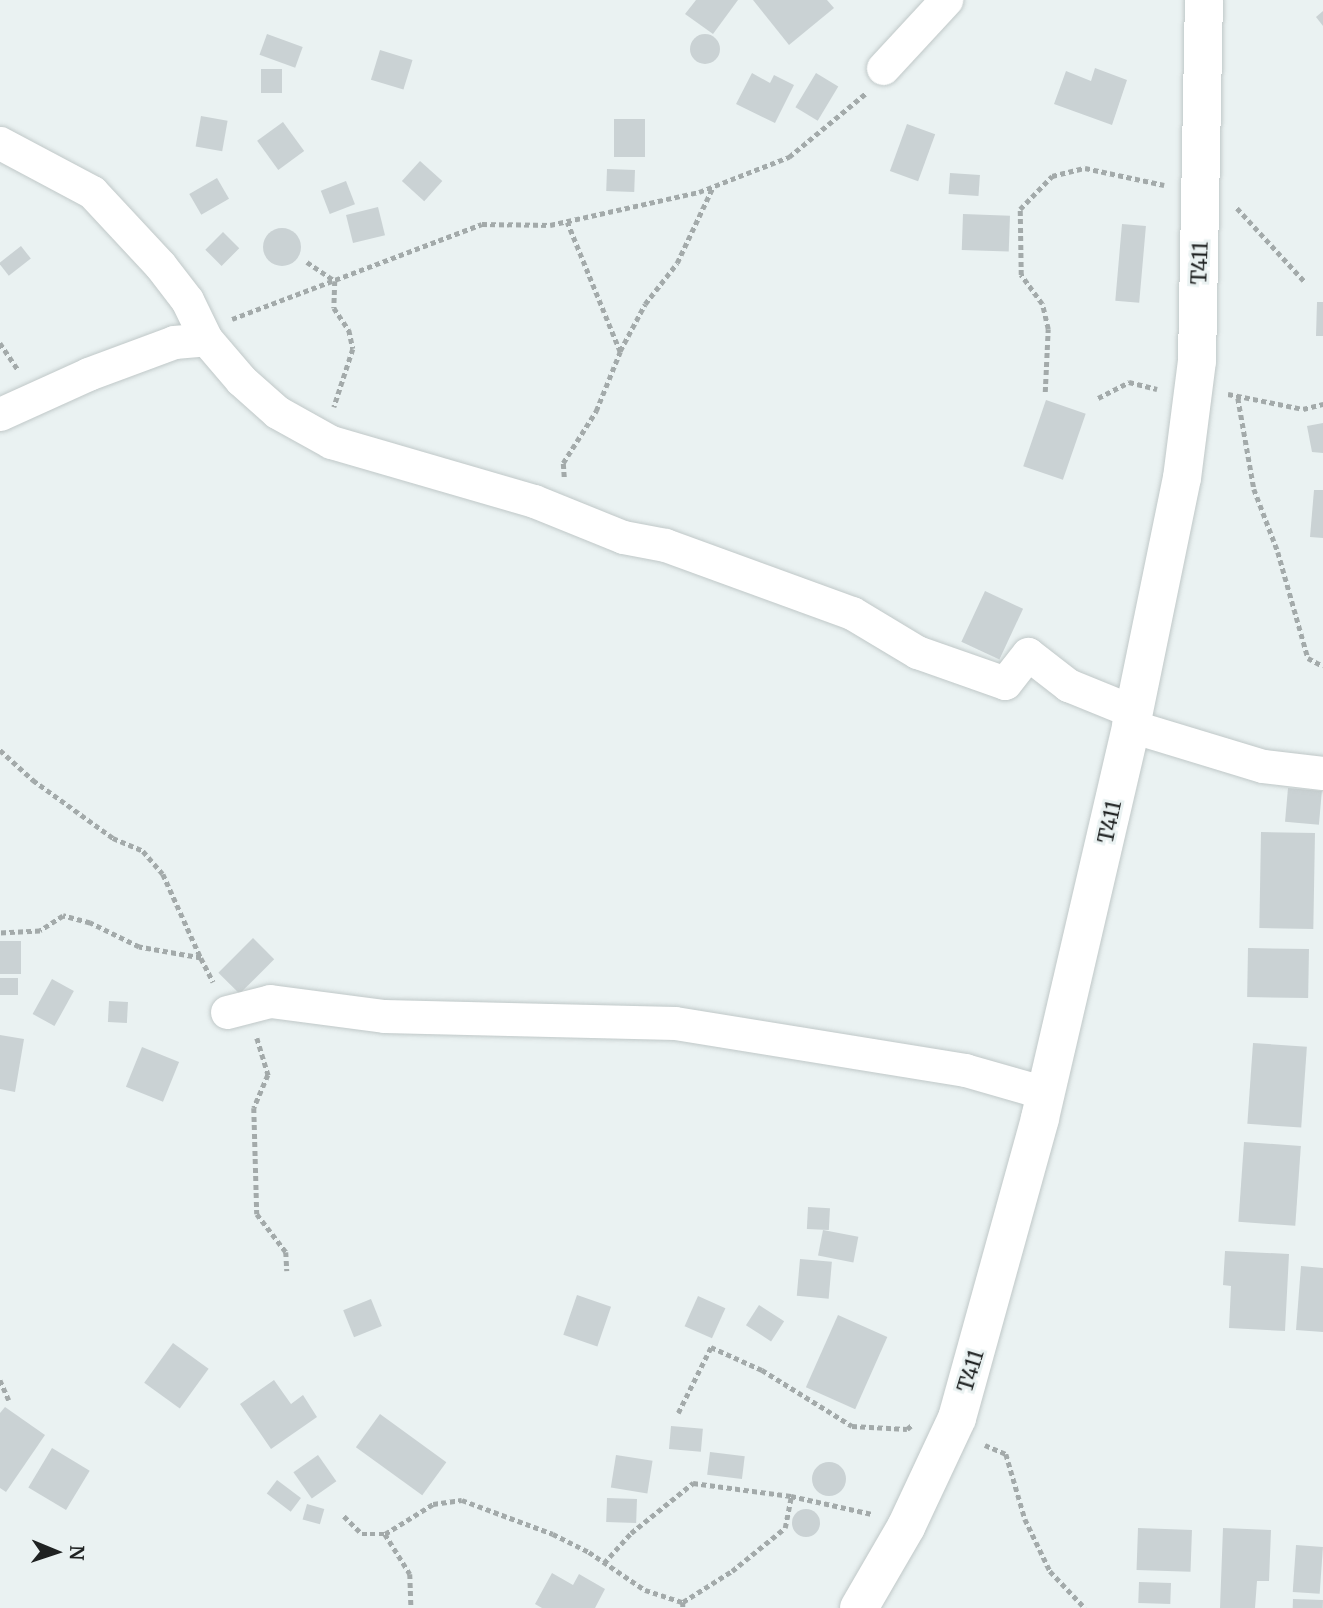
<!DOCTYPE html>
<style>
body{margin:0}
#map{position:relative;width:1323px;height:1608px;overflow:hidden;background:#eaf2f2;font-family:Merriweather,serif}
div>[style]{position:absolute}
.building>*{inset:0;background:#cad2d4;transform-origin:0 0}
.round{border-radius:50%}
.path>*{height:4.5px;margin-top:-2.25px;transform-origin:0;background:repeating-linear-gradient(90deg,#a3aaaa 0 5px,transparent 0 8.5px)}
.roads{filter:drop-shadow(0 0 2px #c0c8c8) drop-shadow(0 0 2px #c0c8c8)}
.minor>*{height:33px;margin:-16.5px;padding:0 16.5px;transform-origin:16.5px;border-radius:16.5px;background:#fff}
.secondary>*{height:38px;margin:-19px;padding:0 19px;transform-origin:19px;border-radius:19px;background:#fff}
span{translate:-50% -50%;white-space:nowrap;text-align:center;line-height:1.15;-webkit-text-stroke:6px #eaf2f2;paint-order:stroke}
.street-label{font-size:21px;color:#1f2222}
.north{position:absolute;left:21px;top:1517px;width:70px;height:70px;-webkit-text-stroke:5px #eaf2f2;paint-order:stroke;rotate:92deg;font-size:19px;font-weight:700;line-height:28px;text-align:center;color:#1f2222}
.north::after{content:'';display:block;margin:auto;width:24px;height:32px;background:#1f2222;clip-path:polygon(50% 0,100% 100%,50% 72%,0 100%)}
</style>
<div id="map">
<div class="building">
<i style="clip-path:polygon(696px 0,738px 0,713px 34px,685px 14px)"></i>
<i style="clip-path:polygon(753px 0,827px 0,834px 8px,789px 45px)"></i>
<i style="clip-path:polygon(1323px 11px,1323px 26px,1316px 17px)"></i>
<i class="round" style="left:690px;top:34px;width:30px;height:30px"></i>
<i style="left:267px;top:34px;width:38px;height:22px;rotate:20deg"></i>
<i style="left:380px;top:50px;width:34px;height:31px;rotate:17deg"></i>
<i style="clip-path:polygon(1095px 68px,1127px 80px,1112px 125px,1054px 104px,1066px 71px,1091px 81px)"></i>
<i style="left:261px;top:69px;width:21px;height:24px"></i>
<i style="clip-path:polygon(752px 73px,770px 83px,774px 75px,794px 85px,775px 123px,736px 104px)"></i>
<i style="left:816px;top:73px;width:26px;height:40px;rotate:31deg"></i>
<i style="left:201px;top:116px;width:27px;height:31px;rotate:10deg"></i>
<i style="left:614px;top:119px;width:31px;height:38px"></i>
<i style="left:283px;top:122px;width:36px;height:32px;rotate:54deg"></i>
<i style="left:907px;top:124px;width:30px;height:50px;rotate:20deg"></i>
<i style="left:420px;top:161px;width:30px;height:27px;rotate:42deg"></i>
<i style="left:607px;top:169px;width:28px;height:22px;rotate:2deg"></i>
<i style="left:950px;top:173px;width:30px;height:21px;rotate:4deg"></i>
<i style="left:217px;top:178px;width:24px;height:32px;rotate:60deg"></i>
<i style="left:346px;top:181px;width:25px;height:27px;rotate:69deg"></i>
<i style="left:378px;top:207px;width:29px;height:33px;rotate:76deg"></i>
<i style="left:963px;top:214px;width:47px;height:36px;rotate:2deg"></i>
<i style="left:1122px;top:224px;width:24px;height:77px;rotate:5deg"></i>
<i class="round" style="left:263px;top:228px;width:38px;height:38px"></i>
<i style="left:223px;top:232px;width:23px;height:25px;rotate:45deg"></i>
<i style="left:21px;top:246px;width:16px;height:28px;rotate:52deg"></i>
<i style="clip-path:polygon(1317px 302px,1323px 302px,1323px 336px,1316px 336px)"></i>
<i style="left:1046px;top:400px;width:42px;height:70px;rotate:19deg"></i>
<i style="clip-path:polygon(1323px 423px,1323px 453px,1312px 452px,1307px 426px)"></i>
<i style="clip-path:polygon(1314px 490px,1323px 490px,1323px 538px,1310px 537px)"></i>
<i style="left:985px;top:591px;width:42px;height:56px;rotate:25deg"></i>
<i style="left:1288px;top:788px;width:34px;height:34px;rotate:5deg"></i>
<i style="left:1261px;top:832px;width:54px;height:96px;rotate:1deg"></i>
<i style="left:253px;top:938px;width:30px;height:49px;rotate:45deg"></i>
<i style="left:0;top:941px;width:21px;height:33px"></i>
<i style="left:1248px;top:948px;width:61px;height:49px;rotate:1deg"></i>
<i style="left:0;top:978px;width:18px;height:17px"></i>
<i style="left:52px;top:979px;width:25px;height:40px;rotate:29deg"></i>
<i style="left:109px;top:1001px;width:19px;height:21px;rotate:3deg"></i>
<i style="clip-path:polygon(0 1035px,24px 1039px,15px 1092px,0 1089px)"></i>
<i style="left:1253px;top:1043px;width:54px;height:81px;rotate:4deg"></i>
<i style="left:142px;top:1047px;width:40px;height:43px;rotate:22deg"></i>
<i style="left:1244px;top:1142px;width:57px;height:80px;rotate:4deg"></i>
<i style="left:808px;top:1207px;width:22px;height:22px;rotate:3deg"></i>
<i style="left:823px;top:1230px;width:36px;height:26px;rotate:11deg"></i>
<i style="clip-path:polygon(1225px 1251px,1289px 1254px,1285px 1331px,1229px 1328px,1231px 1286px,1223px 1285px)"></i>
<i style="left:800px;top:1259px;width:32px;height:37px;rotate:5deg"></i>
<i style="clip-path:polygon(1301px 1266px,1323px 1268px,1323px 1332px,1296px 1330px)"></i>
<i style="left:577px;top:1295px;width:36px;height:42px;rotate:19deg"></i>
<i style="left:698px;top:1296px;width:30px;height:33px;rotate:24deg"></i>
<i style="left:371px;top:1299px;width:29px;height:30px;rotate:68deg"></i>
<i style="left:759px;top:1305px;width:30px;height:24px;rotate:33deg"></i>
<i style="left:838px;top:1315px;width:54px;height:79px;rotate:24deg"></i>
<i style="left:173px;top:1343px;width:44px;height:49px;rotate:36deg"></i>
<i style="clip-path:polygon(274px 1380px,291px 1404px,303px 1395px,317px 1417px,271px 1449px,240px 1404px)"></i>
<i style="clip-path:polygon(5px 1407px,45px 1435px,6px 1492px,0 1488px,0 1413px)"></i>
<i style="left:380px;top:1414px;width:82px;height:41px;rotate:36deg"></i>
<i style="left:671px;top:1426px;width:32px;height:23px;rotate:5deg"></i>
<i style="left:52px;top:1448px;width:44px;height:46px;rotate:31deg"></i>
<i style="left:710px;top:1452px;width:35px;height:23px;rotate:7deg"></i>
<i style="left:318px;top:1455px;width:32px;height:30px;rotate:55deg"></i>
<i style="left:616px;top:1455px;width:37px;height:33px;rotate:9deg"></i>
<i class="round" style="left:812px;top:1462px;width:34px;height:34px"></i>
<i style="left:277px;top:1480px;width:30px;height:17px;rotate:37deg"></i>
<i style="left:607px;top:1498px;width:30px;height:24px;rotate:2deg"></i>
<i style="left:307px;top:1504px;width:18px;height:16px;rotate:16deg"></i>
<i class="round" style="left:792px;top:1509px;width:28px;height:28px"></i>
<i style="left:1138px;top:1528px;width:54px;height:42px;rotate:2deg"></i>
<i style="clip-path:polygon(1223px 1528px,1271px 1530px,1269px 1581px,1257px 1581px,1255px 1608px,1220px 1608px)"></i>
<i style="left:1296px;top:1545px;width:27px;height:47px;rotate:4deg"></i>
<i style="clip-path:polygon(552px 1573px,573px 1585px,579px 1574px,605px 1589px,595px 1608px,542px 1608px,535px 1604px)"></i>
<i style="left:1139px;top:1582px;width:32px;height:21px;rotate:2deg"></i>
<i style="left:1293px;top:1599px;width:30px;height:9px;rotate:2deg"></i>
</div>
<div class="path">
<i style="left:1237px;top:208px;width:100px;rotate:47.4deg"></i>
<i style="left:307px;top:262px;width:34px;rotate:34deg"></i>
<i style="left:335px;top:281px;width:27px;rotate:92deg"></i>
<i style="left:334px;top:308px;width:27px;rotate:56deg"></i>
<i style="left:349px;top:330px;width:19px;rotate:78deg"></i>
<i style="left:353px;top:349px;width:61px;rotate:108.1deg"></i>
<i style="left:232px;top:319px;width:267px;rotate:-20.8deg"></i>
<i style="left:482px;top:224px;width:68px;rotate:0.8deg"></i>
<i style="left:550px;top:225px;width:153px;rotate:-12.5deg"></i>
<i style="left:699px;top:192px;width:97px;rotate:-21.3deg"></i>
<i style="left:789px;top:157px;width:99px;rotate:-39.7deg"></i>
<i style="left:0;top:343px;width:32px;rotate:56deg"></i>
<i style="left:620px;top:351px;width:53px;rotate:-62deg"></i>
<i style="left:645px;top:304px;width:52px;rotate:-52deg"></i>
<i style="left:677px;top:263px;width:84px;rotate:-64.7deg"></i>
<i style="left:1045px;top:392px;width:63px;rotate:-87.3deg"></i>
<i style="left:1048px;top:329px;width:26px;rotate:-103deg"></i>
<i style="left:1042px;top:304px;width:36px;rotate:-126deg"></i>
<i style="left:1021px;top:275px;width:66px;rotate:-90.9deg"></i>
<i style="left:1020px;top:209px;width:46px;rotate:-45.9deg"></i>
<i style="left:1052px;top:176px;width:34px;rotate:-14deg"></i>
<i style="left:1085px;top:168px;width:81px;rotate:12.1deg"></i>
<i style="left:1228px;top:394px;width:76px;rotate:11.3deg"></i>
<i style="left:1303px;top:409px;width:21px;rotate:-14deg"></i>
<i style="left:1098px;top:398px;width:35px;rotate:-27deg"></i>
<i style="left:1129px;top:382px;width:29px;rotate:14deg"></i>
<i style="left:1238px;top:398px;width:92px;rotate:80deg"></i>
<i style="left:1254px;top:489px;width:67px;rotate:69.1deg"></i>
<i style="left:1278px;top:552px;width:110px;rotate:74.2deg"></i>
<i style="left:1308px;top:658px;width:17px;rotate:28deg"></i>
<i style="left:564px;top:477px;width:14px;rotate:-94deg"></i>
<i style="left:563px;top:463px;width:62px;rotate:-57.6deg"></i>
<i style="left:596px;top:411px;width:64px;rotate:-67.9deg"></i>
<i style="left:620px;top:352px;width:140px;rotate:-112.2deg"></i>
<i style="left:0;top:750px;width:45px;rotate:42.3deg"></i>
<i style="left:33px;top:780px;width:99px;rotate:35.9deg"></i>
<i style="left:113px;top:838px;width:33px;rotate:23deg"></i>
<i style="left:143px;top:851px;width:30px;rotate:49deg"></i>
<i style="left:163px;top:874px;width:92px;rotate:65.7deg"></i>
<i style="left:201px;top:958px;width:63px;rotate:-169.9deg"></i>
<i style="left:139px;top:947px;width:55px;rotate:-153.9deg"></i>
<i style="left:90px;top:923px;width:28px;rotate:-165deg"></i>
<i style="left:63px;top:916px;width:27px;rotate:147deg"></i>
<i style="left:40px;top:931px;width:40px;rotate:177.1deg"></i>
<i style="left:201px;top:958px;width:27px;rotate:63deg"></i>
<i style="left:257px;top:1038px;width:39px;rotate:73deg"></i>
<i style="left:268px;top:1075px;width:36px;rotate:113deg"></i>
<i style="left:254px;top:1108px;width:106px;rotate:88.4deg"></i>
<i style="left:257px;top:1214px;width:48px;rotate:52.7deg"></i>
<i style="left:286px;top:1252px;width:19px;rotate:87deg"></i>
<i style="left:0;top:1380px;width:22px;rotate:66deg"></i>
<i style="left:678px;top:1413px;width:74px;rotate:-63.4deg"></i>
<i style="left:711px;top:1347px;width:56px;rotate:24.3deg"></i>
<i style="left:762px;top:1370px;width:106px;rotate:31.9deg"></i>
<i style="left:852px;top:1426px;width:55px;rotate:3.1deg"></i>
<i style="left:907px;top:1429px;width:6px;rotate:-39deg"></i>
<i style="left:985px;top:1445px;width:23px;rotate:23deg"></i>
<i style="left:1006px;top:1454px;width:68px;rotate:73.7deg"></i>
<i style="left:1025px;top:1519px;width:58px;rotate:64.3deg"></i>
<i style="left:1050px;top:1571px;width:51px;rotate:46.6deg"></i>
<i style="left:344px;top:1516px;width:25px;rotate:45deg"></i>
<i style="left:362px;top:1534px;width:23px"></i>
<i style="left:385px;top:1534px;width:57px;rotate:-32deg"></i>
<i style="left:433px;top:1504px;width:29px;rotate:-8deg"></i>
<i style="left:462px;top:1500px;width:97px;rotate:20.5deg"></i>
<i style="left:553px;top:1534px;width:40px;rotate:26.6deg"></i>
<i style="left:589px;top:1552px;width:68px;rotate:34.2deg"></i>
<i style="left:645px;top:1590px;width:40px;rotate:18deg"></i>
<i style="left:683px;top:1602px;width:6px;rotate:90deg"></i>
<i style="left:385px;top:1534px;width:47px;rotate:58deg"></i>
<i style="left:410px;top:1574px;width:34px;rotate:88deg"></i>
<i style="left:604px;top:1563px;width:40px;rotate:-48deg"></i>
<i style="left:631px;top:1533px;width:80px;rotate:-38.9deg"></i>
<i style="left:693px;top:1483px;width:99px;rotate:7.6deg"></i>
<i style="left:791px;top:1496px;width:83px;rotate:12.5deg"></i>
<i style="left:683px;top:1602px;width:58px;rotate:-32.3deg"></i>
<i style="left:732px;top:1571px;width:68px;rotate:-39.1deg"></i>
<i style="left:785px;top:1528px;width:33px;rotate:-79deg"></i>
</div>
<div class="roads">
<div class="minor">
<i style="left:883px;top:68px;width:93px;rotate:-47.2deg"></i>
<i style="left:0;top:143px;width:104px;rotate:28deg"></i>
<i style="left:92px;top:192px;width:100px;rotate:47deg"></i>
<i style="left:160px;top:265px;width:44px;rotate:52.4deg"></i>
<i style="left:187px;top:300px;width:43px;rotate:64deg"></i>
<i style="left:206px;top:339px;width:54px;rotate:49.5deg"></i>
<i style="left:241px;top:380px;width:48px;rotate:41.6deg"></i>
<i style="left:277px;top:412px;width:62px;rotate:29.1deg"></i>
<i style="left:331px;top:442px;width:211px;rotate:16.2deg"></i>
<i style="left:534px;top:501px;width:96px;rotate:22deg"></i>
<i style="left:623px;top:537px;width:43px;rotate:10.8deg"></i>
<i style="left:665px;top:545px;width:199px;rotate:20deg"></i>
<i style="left:852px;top:613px;width:76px;rotate:31deg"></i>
<i style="left:917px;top:652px;width:93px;rotate:19.4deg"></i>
<i style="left:1005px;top:683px;width:37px;rotate:-52deg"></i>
<i style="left:1028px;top:654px;width:51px;rotate:37.8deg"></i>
<i style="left:1068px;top:685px;width:71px;rotate:22.2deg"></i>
<i style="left:0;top:414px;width:97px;rotate:-24.4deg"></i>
<i style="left:88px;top:374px;width:92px;rotate:-20.4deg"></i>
<i style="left:174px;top:342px;width:32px;rotate:-5deg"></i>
<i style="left:1131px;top:726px;width:138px;rotate:16.9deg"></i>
<i style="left:1263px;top:766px;width:60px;rotate:6.7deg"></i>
<i style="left:227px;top:1012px;width:44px;rotate:-14.3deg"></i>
<i style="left:270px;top:1001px;width:115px;rotate:7.5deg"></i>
<i style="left:384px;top:1016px;width:291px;rotate:1.4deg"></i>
<i style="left:675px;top:1023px;width:294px;rotate:9.2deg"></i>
<i style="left:965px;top:1070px;width:84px;rotate:15.9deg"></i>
</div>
<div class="secondary">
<i style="left:859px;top:1608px;width:94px;rotate:-59.9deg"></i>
<i style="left:906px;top:1527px;width:120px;rotate:-64.9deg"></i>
<i style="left:957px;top:1418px;width:311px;rotate:-74.5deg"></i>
<i style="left:1040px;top:1118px;width:402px;rotate:-76.9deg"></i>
<i style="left:1131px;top:726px;width:253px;rotate:-78.4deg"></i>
<i style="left:1182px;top:478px;width:118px;rotate:-82.7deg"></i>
<i style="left:1197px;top:361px;width:361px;rotate:-88.9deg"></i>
</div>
</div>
<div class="street-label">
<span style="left:1200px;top:263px;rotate:-88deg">T411</span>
<span style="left:1110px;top:822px;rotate:-78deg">T411</span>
<span style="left:971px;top:1371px;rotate:-73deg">T411</span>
</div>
<div class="north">N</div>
</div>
